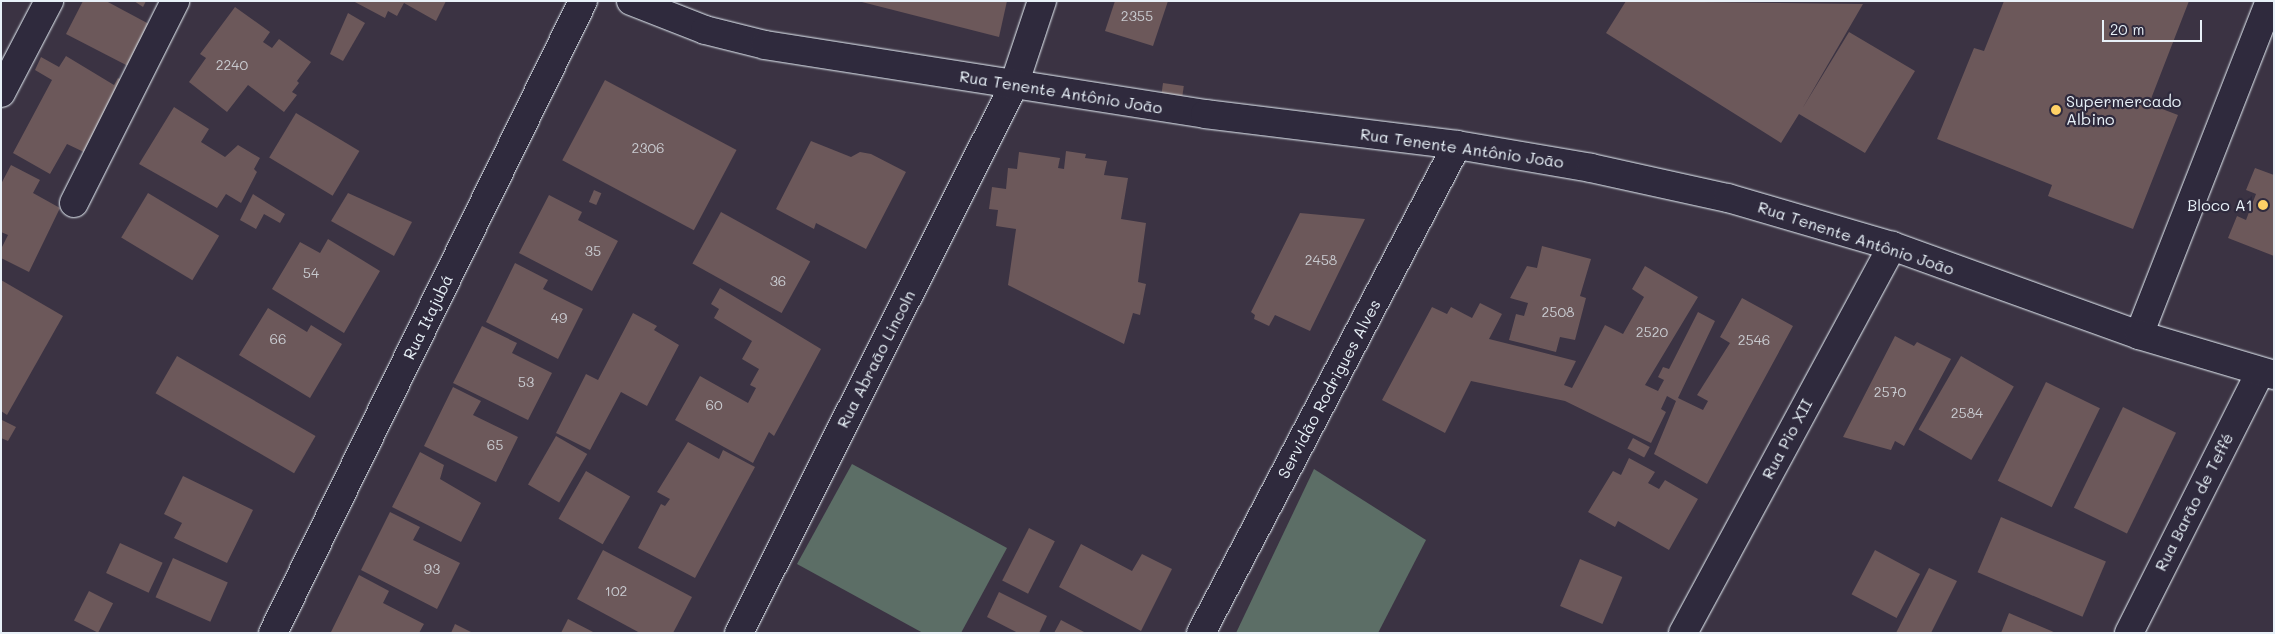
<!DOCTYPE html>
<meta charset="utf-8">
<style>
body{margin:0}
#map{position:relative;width:2275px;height:634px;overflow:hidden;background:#3b3343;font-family:Mali,sans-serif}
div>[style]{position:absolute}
.green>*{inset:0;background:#5c6e66}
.building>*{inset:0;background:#6c585a;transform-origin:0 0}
.roads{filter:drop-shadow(0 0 1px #e8f1f8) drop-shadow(0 0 1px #e8f1f8)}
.minor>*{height:28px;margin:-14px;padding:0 14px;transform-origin:14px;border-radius:14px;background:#2f2a3d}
.major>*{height:28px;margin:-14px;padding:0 14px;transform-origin:14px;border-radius:14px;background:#2f2a3d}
.dots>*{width:14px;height:14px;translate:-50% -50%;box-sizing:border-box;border:2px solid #2f2a3d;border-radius:50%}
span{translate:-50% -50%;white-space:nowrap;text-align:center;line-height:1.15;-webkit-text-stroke:4.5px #2f2a3d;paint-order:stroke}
.number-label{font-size:14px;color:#c9cbd0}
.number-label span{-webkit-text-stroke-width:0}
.street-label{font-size:16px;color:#e8f1f8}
.poi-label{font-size:16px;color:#e8f1f8}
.left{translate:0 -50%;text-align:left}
.right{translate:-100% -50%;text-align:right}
.frame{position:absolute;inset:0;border:2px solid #e8f1f8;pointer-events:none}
.scale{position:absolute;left:2102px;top:20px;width:100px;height:22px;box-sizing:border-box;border:2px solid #e8f1f8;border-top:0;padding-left:6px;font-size:15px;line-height:18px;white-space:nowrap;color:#e8f1f8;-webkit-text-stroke:4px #2f2a3d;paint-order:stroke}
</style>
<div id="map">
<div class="green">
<i style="clip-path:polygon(852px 464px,1007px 548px,961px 633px,923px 633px,797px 564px)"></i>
<i style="clip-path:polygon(1314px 469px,1426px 540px,1378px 633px,1236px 633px)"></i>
</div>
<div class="building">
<i style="clip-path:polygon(83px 1px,106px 1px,149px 24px,128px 66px,66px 34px)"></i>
<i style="clip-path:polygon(134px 1px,146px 1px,143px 7px)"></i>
<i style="clip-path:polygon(353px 1px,446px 1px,436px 21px,404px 3px,397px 16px,388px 11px,385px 18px)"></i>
<i style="clip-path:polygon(858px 1px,1007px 1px,999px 37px)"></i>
<i style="clip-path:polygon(1115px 1px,1168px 1px,1153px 46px,1105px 31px)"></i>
<i style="clip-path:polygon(1626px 1px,1863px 4px,1802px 109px,1849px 32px,1915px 71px,1865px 153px,1799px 114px,1781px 143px,1606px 33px)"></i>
<i style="clip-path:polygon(2004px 1px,2189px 1px,2149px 104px,2178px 115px,2133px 229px,2048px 196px,2052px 185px,1937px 139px,1974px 48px,1984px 51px)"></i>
<i style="clip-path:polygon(235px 7px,270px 32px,263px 42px,272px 48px,279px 39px,311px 62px,297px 81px,299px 83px,292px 92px,297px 95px,284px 112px,248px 85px,227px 112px,189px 82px,206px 58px,200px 54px)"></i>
<i style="clip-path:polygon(348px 13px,365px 23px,343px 61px,330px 54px)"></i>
<i style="clip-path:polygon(66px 56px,114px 85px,118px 78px,125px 82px,88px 154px,67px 144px,50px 174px,13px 153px,52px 80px,35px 70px,41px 57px,59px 67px)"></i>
<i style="left:605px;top:80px;width:149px;height:91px;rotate:28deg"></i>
<i style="left:1163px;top:83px;width:21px;height:10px;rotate:8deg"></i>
<i style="clip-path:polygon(174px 107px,209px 129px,201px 142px,225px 157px,238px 145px,260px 158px,254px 169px,257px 172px,241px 203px,226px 194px,217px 208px,139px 164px)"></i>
<i style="left:296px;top:113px;width:74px;height:52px;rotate:31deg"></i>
<i style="clip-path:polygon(811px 141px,851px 157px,860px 152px,871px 154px,906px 172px,866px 249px,816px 223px,814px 229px,776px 209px)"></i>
<i style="clip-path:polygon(1066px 151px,1086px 154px,1085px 158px,1107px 161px,1104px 175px,1128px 178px,1121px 219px,1146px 223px,1138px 282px,1146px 284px,1140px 315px,1133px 313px,1124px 344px,1008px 285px,1016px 229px,996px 226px,998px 210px,989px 209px,992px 187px,1006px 189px,1008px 168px,1017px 169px,1019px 152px,1060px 158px,1058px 168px,1064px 169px)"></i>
<i style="clip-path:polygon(11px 165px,40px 180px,33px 193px,60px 208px,29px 272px,1px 258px,1px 249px,8px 235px,1px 232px,1px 184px)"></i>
<i style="clip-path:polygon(2255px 168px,2274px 175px,2274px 256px,2228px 238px,2237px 216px,2246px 220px,2256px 194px,2246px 190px)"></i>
<i style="left:594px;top:190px;width:8px;height:13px;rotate:23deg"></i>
<i style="left:148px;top:193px;width:83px;height:52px;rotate:31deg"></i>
<i style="clip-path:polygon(348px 193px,412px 222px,394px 256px,331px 221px)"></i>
<i style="clip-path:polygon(253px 194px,285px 214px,280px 223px,264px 214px,256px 229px,240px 220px)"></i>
<i style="clip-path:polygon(549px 195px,582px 212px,578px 220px,618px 241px,592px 291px,519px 253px)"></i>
<i style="left:721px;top:212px;width:102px;height:59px;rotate:29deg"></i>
<i style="clip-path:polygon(1300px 213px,1365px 219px,1310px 331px,1275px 315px,1269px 326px,1254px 319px,1255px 315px,1251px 312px)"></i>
<i style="clip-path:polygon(328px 239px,380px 271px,344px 333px,272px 289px,300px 242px,320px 253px)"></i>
<i style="clip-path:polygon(1542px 246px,1591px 259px,1580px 296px,1586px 298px,1575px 340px,1560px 337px,1556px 352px,1509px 340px,1516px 314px,1524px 316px,1528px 303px,1510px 298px,1527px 266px,1537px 268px)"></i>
<i style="clip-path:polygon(515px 263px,548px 280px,543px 289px,583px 309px,558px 359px,486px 322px)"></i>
<i style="clip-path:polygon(1645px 266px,1698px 297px,1645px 385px,1658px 391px,1664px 380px,1658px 377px,1663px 367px,1669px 369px,1698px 312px,1715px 321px,1678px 398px,1703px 410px,1708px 401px,1697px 395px,1730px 343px,1720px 337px,1742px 298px,1793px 326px,1707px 484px,1654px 454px,1676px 401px,1667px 396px,1661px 409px,1666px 412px,1651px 443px,1565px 401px,1471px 381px,1445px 433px,1382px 400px,1432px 307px,1447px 314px,1451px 307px,1472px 318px,1480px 303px,1502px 314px,1489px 339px,1576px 361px,1564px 385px,1572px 388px,1605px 325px,1623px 334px,1644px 297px,1632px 289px)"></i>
<i style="clip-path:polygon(1px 280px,63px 316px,7px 415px,1px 411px)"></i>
<i style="clip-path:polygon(720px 288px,821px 349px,774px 436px,769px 432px,753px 463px,675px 420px,700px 376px,748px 403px,756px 388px,750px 385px,759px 369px,742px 359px,752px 341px,714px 318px,719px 309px,711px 304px)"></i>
<i style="clip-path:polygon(268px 308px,307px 332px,311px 325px,342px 344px,310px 398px,239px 355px)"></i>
<i style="clip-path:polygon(633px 313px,657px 326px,654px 330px,679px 345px,647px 406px,621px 392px,590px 450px,556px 433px,586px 374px,598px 380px)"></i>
<i style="clip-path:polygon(482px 326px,517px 343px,512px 353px,552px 373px,528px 420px,453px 383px)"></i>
<i style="clip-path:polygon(1895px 336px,1914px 346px,1917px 342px,1951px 359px,1904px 446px,1895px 441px,1891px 450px,1843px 437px)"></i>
<i style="left:177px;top:356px;width:160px;height:43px;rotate:30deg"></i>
<i style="left:1961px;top:356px;width:61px;height:85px;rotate:30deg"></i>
<i style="left:2046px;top:382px;width:60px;height:110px;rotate:26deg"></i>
<i style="clip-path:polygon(453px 387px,481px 401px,473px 415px,518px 437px,496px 482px,424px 446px)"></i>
<i style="left:2123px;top:407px;width:59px;height:112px;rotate:26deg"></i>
<i style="clip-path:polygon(2px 420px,16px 427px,8px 441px,1px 438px)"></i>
<i style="left:556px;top:436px;width:36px;height:56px;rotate:30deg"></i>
<i style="left:1633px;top:438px;width:19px;height:12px;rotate:28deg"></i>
<i style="clip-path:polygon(688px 442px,719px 459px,723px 450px,755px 467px,695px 578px,638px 548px,661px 504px,665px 506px,670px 499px,657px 492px)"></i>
<i style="clip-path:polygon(420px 452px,444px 465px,440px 479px,481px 503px,461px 542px,392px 507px)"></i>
<i style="clip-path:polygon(1629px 458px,1655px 472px,1648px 483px,1659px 489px,1665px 480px,1698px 499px,1669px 550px,1618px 521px,1615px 527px,1588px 512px,1613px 471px,1621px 475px)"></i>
<i style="left:586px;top:471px;width:51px;height:55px;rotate:30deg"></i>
<i style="clip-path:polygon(183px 476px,253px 510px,227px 563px,174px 538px,182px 523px,164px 514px)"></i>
<i style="clip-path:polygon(390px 512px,420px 527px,413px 540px,460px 563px,437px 609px,361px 570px)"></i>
<i style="left:2001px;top:517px;width:114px;height:60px;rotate:23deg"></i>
<i style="left:1029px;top:528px;width:29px;height:59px;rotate:27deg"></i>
<i style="left:120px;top:543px;width:47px;height:33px;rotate:25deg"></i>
<i style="clip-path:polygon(1081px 544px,1132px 571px,1142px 554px,1172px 569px,1141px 631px,1059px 587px)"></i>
<i style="clip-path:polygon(603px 550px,692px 597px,673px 633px,640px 633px,577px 599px)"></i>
<i style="left:1875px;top:550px;width:51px;height:50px;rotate:28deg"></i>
<i style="left:173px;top:558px;width:60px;height:43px;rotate:24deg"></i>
<i style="left:1580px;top:559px;width:46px;height:51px;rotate:23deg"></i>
<i style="clip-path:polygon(1929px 568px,1957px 581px,1931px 633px,1896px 633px)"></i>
<i style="clip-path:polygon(359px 575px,389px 591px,383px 603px,424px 624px,419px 633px,331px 632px)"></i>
<i style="left:89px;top:591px;width:27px;height:33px;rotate:27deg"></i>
<i style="clip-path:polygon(999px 592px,1047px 616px,1039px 633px,1018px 633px,987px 617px)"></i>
<i style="clip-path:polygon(2009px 613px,2056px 633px,2001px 633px)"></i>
<i style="clip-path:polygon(568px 619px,595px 633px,561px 633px)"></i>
<i style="clip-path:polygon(1061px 620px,1086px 633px,1054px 633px)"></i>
<i style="clip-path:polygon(455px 624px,473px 633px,451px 633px)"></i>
</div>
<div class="roads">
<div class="minor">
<i style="left:1px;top:93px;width:104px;rotate:-62.4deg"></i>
<i style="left:74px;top:203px;width:226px;rotate:-63.4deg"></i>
<i style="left:2139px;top:335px;width:359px;rotate:-68.6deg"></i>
<i style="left:273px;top:633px;width:704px;rotate:-63.87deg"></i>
<i style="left:739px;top:633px;width:613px;rotate:-63.35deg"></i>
<i style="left:1014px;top:85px;width:89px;rotate:-71.6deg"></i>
<i style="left:1201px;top:633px;width:551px;rotate:-62.32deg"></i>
<i style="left:1683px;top:633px;width:440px;rotate:-61.6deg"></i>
<i style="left:2129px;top:633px;width:292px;rotate:-63.3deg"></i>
</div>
<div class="major">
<i style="left:631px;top:1px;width:79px;rotate:21.4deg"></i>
<i style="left:705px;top:30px;width:62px;rotate:14deg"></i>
<i style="left:765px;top:45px;width:445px;rotate:8.9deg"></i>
<i style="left:1205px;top:114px;width:254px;rotate:7deg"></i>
<i style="left:1457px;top:145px;width:136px;rotate:9.7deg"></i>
<i style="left:1591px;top:168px;width:140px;rotate:12.4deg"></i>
<i style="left:1728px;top:198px;width:171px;rotate:16.3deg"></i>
<i style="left:1892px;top:246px;width:263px;rotate:19.8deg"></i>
<i style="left:2139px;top:335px;width:141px;rotate:16.5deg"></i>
</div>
</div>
<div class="dots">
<i style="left:2056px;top:110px;background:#ffd166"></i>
<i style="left:2263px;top:205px;background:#ffd166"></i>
</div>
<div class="number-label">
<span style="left:1137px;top:16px">2355</span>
<span style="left:232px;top:65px">2240</span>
<span style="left:648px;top:148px">2306</span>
<span style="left:593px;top:251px">35</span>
<span style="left:1321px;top:260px">2458</span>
<span style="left:311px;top:273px">54</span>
<span style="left:778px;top:281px">36</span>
<span style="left:1558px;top:312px">2508</span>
<span style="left:559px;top:318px">49</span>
<span style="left:1652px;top:332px">2520</span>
<span style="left:278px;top:339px">66</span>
<span style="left:1754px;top:340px">2546</span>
<span style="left:526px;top:382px">53</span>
<span style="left:1890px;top:392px">2570</span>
<span style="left:714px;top:405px">60</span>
<span style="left:1967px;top:413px">2584</span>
<span style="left:495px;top:445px">65</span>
<span style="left:432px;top:569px">93</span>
<span style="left:616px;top:591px">102</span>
</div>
<div class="street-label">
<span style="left:1061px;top:92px;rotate:9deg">Rua Tenente Antônio João</span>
<span style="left:1462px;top:148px;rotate:8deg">Rua Tenente Antônio João</span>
<span style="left:1856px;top:238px;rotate:18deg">Rua Tenente Antônio João</span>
<span style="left:428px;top:317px;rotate:-64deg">Rua Itajubá</span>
<span style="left:876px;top:359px;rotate:-63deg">Rua Abraão Lincoln</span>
<span style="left:1329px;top:389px;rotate:-62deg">Servidão Rodrigues Alves</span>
<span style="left:1787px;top:439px;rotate:-62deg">Rua Pio XII</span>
<span style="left:2194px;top:502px;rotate:-63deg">Rua Barão de Teffé</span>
</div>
<div class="poi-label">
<span class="left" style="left:2066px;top:110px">Supermercado<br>Albino</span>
<span class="right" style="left:2253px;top:205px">Bloco A1</span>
</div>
<div class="frame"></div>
<div class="scale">20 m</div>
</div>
